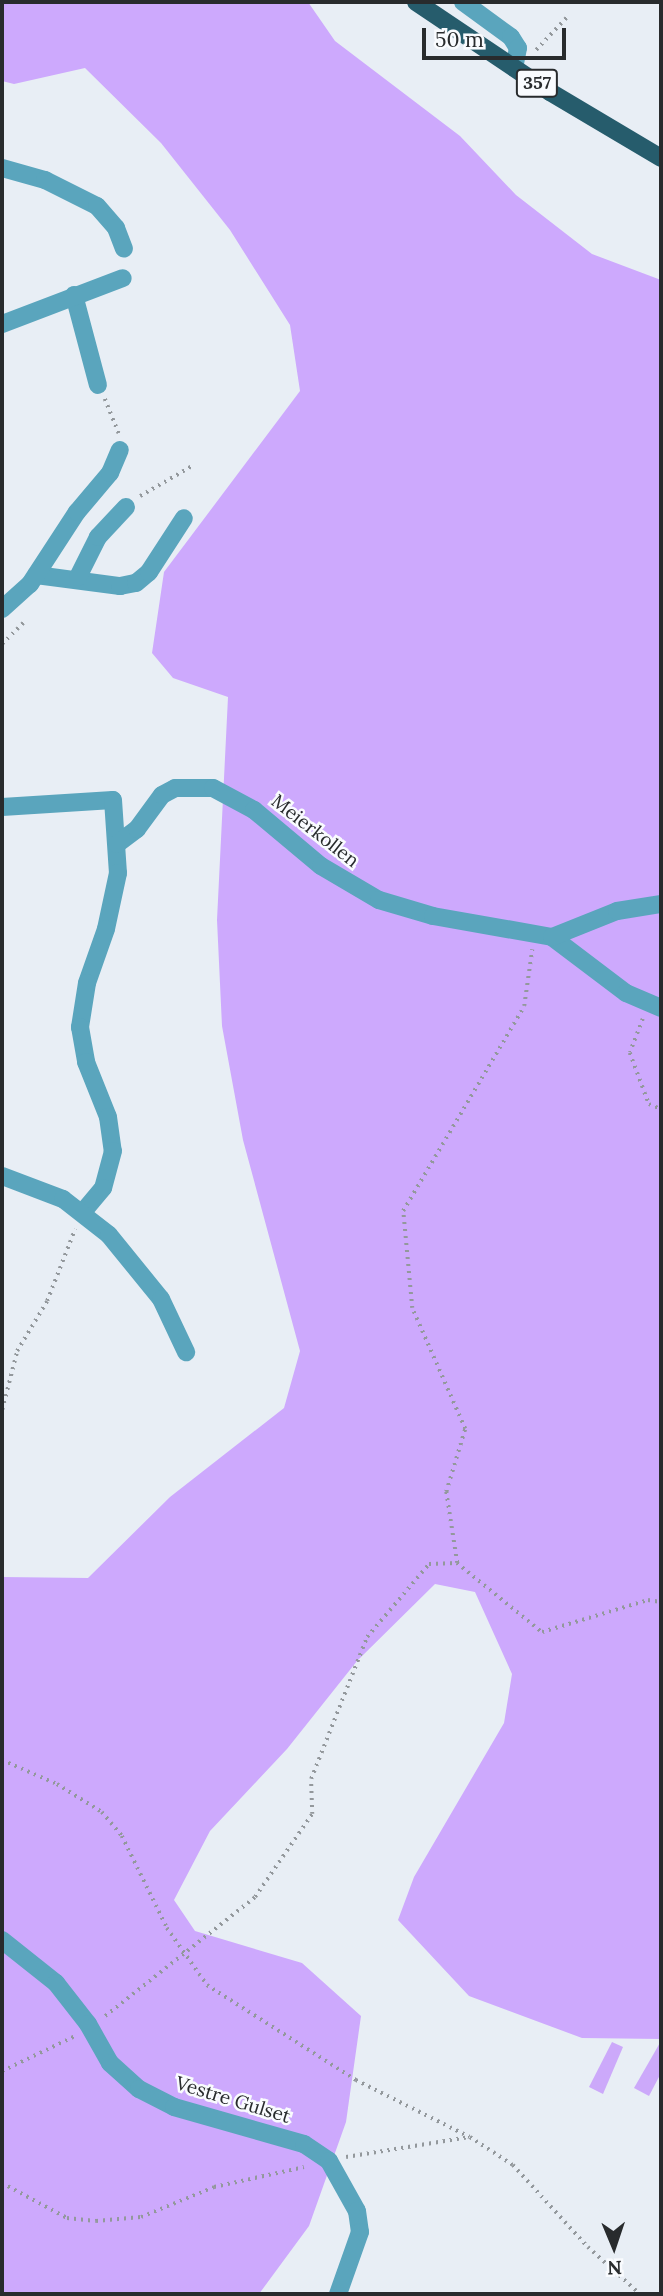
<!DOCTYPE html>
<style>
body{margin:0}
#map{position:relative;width:663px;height:2296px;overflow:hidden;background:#e8eef5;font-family:Lora,serif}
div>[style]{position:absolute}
.green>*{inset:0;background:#cca9fa}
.forest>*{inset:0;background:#cda9fd}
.path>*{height:3.5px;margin-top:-1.75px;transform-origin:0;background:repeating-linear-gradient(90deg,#93989c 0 2px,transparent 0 7px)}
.minor>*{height:18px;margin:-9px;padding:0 9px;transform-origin:9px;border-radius:9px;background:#5aa5bd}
.major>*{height:18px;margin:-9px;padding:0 9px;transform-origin:9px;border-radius:9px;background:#265c6c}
span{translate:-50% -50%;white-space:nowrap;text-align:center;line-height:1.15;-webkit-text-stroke:5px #f9fbfe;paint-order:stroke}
.shield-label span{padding:2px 5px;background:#f9fbfe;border:2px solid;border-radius:5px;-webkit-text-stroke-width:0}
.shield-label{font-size:18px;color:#282b2d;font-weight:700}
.street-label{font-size:19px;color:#282b2d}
.frame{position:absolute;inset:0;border:4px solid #282b2d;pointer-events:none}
.north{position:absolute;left:579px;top:2212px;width:70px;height:70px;-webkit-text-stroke:5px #f9fbfe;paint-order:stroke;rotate:178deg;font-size:19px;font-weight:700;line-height:28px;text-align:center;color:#282b2d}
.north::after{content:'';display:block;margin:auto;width:24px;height:32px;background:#282b2d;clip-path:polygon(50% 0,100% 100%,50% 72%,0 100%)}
.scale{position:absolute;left:422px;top:28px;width:144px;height:32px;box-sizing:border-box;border:4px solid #282b2d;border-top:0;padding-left:9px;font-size:21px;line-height:24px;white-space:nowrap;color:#282b2d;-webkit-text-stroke:5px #f9fbfe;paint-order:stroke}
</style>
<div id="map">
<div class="green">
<i style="clip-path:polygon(661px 2041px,661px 2073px,649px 2096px,634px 2088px)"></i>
<i style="clip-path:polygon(612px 2042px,623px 2047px,603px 2094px,589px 2087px)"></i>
</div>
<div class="forest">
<i style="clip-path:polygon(2px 2px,308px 2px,335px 41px,460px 136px,516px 195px,592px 254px,661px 280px,661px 2039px,582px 2038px,469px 1996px,398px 1920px,414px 1877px,504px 1723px,512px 1674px,475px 1592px,435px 1584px,357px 1661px,287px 1749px,210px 1831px,174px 1900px,195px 1931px,302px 1963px,361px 2016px,346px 2122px,309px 2226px,259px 2294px,2px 2294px,2px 1577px,88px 1578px,170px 1497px,284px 1408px,300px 1351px,243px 1140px,222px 1026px,217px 920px,228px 697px,173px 678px,152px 653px,164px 572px,300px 391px,290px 325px,230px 230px,161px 143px,85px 68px,14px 84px,2px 81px)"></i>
</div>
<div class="path">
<i style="left:536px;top:50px;width:47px;rotate:-46.7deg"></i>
<i style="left:105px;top:399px;width:37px;rotate:68deg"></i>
<i style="left:140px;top:496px;width:60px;rotate:-30deg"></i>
<i style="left:2px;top:644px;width:30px;rotate:-45deg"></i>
<i style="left:643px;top:1019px;width:36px;rotate:111deg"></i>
<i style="left:630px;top:1053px;width:54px;rotate:69.6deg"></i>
<i style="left:649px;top:1104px;width:13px;rotate:23deg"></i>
<i style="left:2px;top:1410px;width:61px;rotate:-75.7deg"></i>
<i style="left:17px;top:1351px;width:58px;rotate:-59deg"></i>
<i style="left:47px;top:1301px;width:77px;rotate:-68.7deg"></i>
<i style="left:457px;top:1563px;width:72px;rotate:-98.8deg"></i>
<i style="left:446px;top:1492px;width:66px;rotate:-73.2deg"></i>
<i style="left:465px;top:1429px;width:132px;rotate:-113.7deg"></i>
<i style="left:412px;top:1308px;width:97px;rotate:-95.3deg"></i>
<i style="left:403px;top:1211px;width:238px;rotate:-59.4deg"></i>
<i style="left:524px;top:1006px;width:57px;rotate:-81.9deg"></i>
<i style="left:2px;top:1760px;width:60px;rotate:23.6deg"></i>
<i style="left:57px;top:1784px;width:53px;rotate:31.9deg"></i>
<i style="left:102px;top:1812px;width:31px;rotate:50deg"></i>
<i style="left:122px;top:1836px;width:102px;rotate:63.9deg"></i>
<i style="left:167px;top:1928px;width:70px;rotate:54.9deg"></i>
<i style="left:207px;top:1985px;width:177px;rotate:32.5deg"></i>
<i style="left:356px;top:2080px;width:127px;rotate:26.6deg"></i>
<i style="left:470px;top:2137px;width:51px;rotate:33.1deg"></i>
<i style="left:513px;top:2165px;width:111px;rotate:47.6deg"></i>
<i style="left:588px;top:2247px;width:70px;rotate:42.1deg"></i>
<i style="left:105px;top:2016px;width:191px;rotate:-38.4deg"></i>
<i style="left:255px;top:1897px;width:101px;rotate:-55.5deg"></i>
<i style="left:312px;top:1814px;width:35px;rotate:-92deg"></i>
<i style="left:311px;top:1779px;width:153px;rotate:-68.5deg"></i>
<i style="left:367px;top:1637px;width:96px;rotate:-49.7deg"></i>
<i style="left:429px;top:1564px;width:28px;rotate:-2deg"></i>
<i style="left:457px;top:1563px;width:109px;rotate:39.1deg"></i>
<i style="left:542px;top:1632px;width:111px;rotate:-16.8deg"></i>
<i style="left:648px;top:1600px;width:13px;rotate:9deg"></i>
<i style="left:2px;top:2071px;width:81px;rotate:-25.6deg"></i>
<i style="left:346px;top:2157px;width:125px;rotate:-9.2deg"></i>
<i style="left:2px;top:2183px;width:74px;rotate:28.3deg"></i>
<i style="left:67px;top:2218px;width:29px;rotate:6deg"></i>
<i style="left:96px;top:2221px;width:45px;rotate:-5.1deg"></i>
<i style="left:141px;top:2217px;width:79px;rotate:-22.3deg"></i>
<i style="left:214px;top:2187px;width:92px;rotate:-12.5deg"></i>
</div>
<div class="minor">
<i style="left:463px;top:2px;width:59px;rotate:36.1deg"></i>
<i style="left:511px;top:37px;width:13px;rotate:58deg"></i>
<i style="left:518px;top:48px;width:20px;rotate:101deg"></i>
<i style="left:2px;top:168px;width:45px;rotate:15.6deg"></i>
<i style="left:45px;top:180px;width:58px;rotate:26.6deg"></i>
<i style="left:97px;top:206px;width:29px;rotate:49deg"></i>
<i style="left:116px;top:228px;width:22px;rotate:69deg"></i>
<i style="left:74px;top:295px;width:93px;rotate:75.1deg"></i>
<i style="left:2px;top:324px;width:129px;rotate:-20.8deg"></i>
<i style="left:36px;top:575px;width:85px;rotate:7.5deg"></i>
<i style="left:120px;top:586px;width:16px;rotate:-11deg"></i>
<i style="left:136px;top:583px;width:17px;rotate:-40deg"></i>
<i style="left:149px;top:572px;width:64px;rotate:-57.1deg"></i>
<i style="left:78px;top:577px;width:45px;rotate:-63.4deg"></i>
<i style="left:98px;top:537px;width:41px;rotate:-47deg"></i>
<i style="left:2px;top:609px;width:38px;rotate:-42deg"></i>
<i style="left:30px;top:584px;width:86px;rotate:-56.9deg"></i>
<i style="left:77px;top:512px;width:51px;rotate:-49.8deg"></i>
<i style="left:110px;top:473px;width:25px;rotate:-67deg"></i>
<i style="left:2px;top:807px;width:111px;rotate:-3.6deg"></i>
<i style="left:113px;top:800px;width:73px;rotate:86.1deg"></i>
<i style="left:118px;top:873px;width:57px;rotate:102.1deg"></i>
<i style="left:106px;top:929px;width:57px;rotate:109.4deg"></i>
<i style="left:87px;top:983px;width:45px;rotate:99deg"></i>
<i style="left:80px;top:1027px;width:36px;rotate:80deg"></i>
<i style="left:86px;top:1062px;width:59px;rotate:68.2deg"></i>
<i style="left:108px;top:1117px;width:34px;rotate:82deg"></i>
<i style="left:113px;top:1151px;width:38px;rotate:105deg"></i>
<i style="left:103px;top:1188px;width:30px;rotate:130deg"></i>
<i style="left:117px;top:844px;width:25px;rotate:-37deg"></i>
<i style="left:137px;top:829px;width:42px;rotate:-53.7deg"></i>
<i style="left:162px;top:795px;width:15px;rotate:-28deg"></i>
<i style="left:175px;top:788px;width:38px"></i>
<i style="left:213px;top:788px;width:47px;rotate:28.2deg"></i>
<i style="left:254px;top:810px;width:87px;rotate:39.9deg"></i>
<i style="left:321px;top:866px;width:67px;rotate:30.4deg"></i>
<i style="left:379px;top:900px;width:56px;rotate:16.5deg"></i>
<i style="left:433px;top:916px;width:121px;rotate:10deg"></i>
<i style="left:552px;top:937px;width:93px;rotate:37.1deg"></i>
<i style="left:626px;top:993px;width:38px;rotate:23deg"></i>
<i style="left:552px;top:937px;width:70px;rotate:-21.8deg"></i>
<i style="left:617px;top:911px;width:45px;rotate:-9deg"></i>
<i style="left:2px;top:1176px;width:65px;rotate:20.7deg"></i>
<i style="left:63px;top:1199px;width:58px;rotate:38deg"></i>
<i style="left:109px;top:1235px;width:82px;rotate:50.9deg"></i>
<i style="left:161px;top:1299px;width:59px;rotate:64.7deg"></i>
<i style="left:2px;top:1940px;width:69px;rotate:38.5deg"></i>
<i style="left:56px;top:1983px;width:52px;rotate:52deg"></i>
<i style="left:88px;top:2024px;width:45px;rotate:60.6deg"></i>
<i style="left:110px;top:2063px;width:39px;rotate:42deg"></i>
<i style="left:139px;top:2089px;width:39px;rotate:27deg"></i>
<i style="left:174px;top:2107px;width:135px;rotate:15.9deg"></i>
<i style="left:304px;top:2144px;width:30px;rotate:34deg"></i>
<i style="left:329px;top:2161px;width:57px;rotate:60.8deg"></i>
<i style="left:357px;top:2211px;width:21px;rotate:82deg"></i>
<i style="left:360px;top:2232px;width:66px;rotate:109.5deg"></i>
</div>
<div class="major">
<i style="left:416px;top:2px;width:161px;rotate:33.9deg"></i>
<i style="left:550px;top:92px;width:129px;rotate:30.7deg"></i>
</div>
<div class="shield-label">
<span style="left:537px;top:83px">357</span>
</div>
<div class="street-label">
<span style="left:315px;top:831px;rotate:38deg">Meierkollen</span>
<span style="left:233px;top:2100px;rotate:17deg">Vestre Gulset</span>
</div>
<div class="frame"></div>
<div class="north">N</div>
<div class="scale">50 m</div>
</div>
